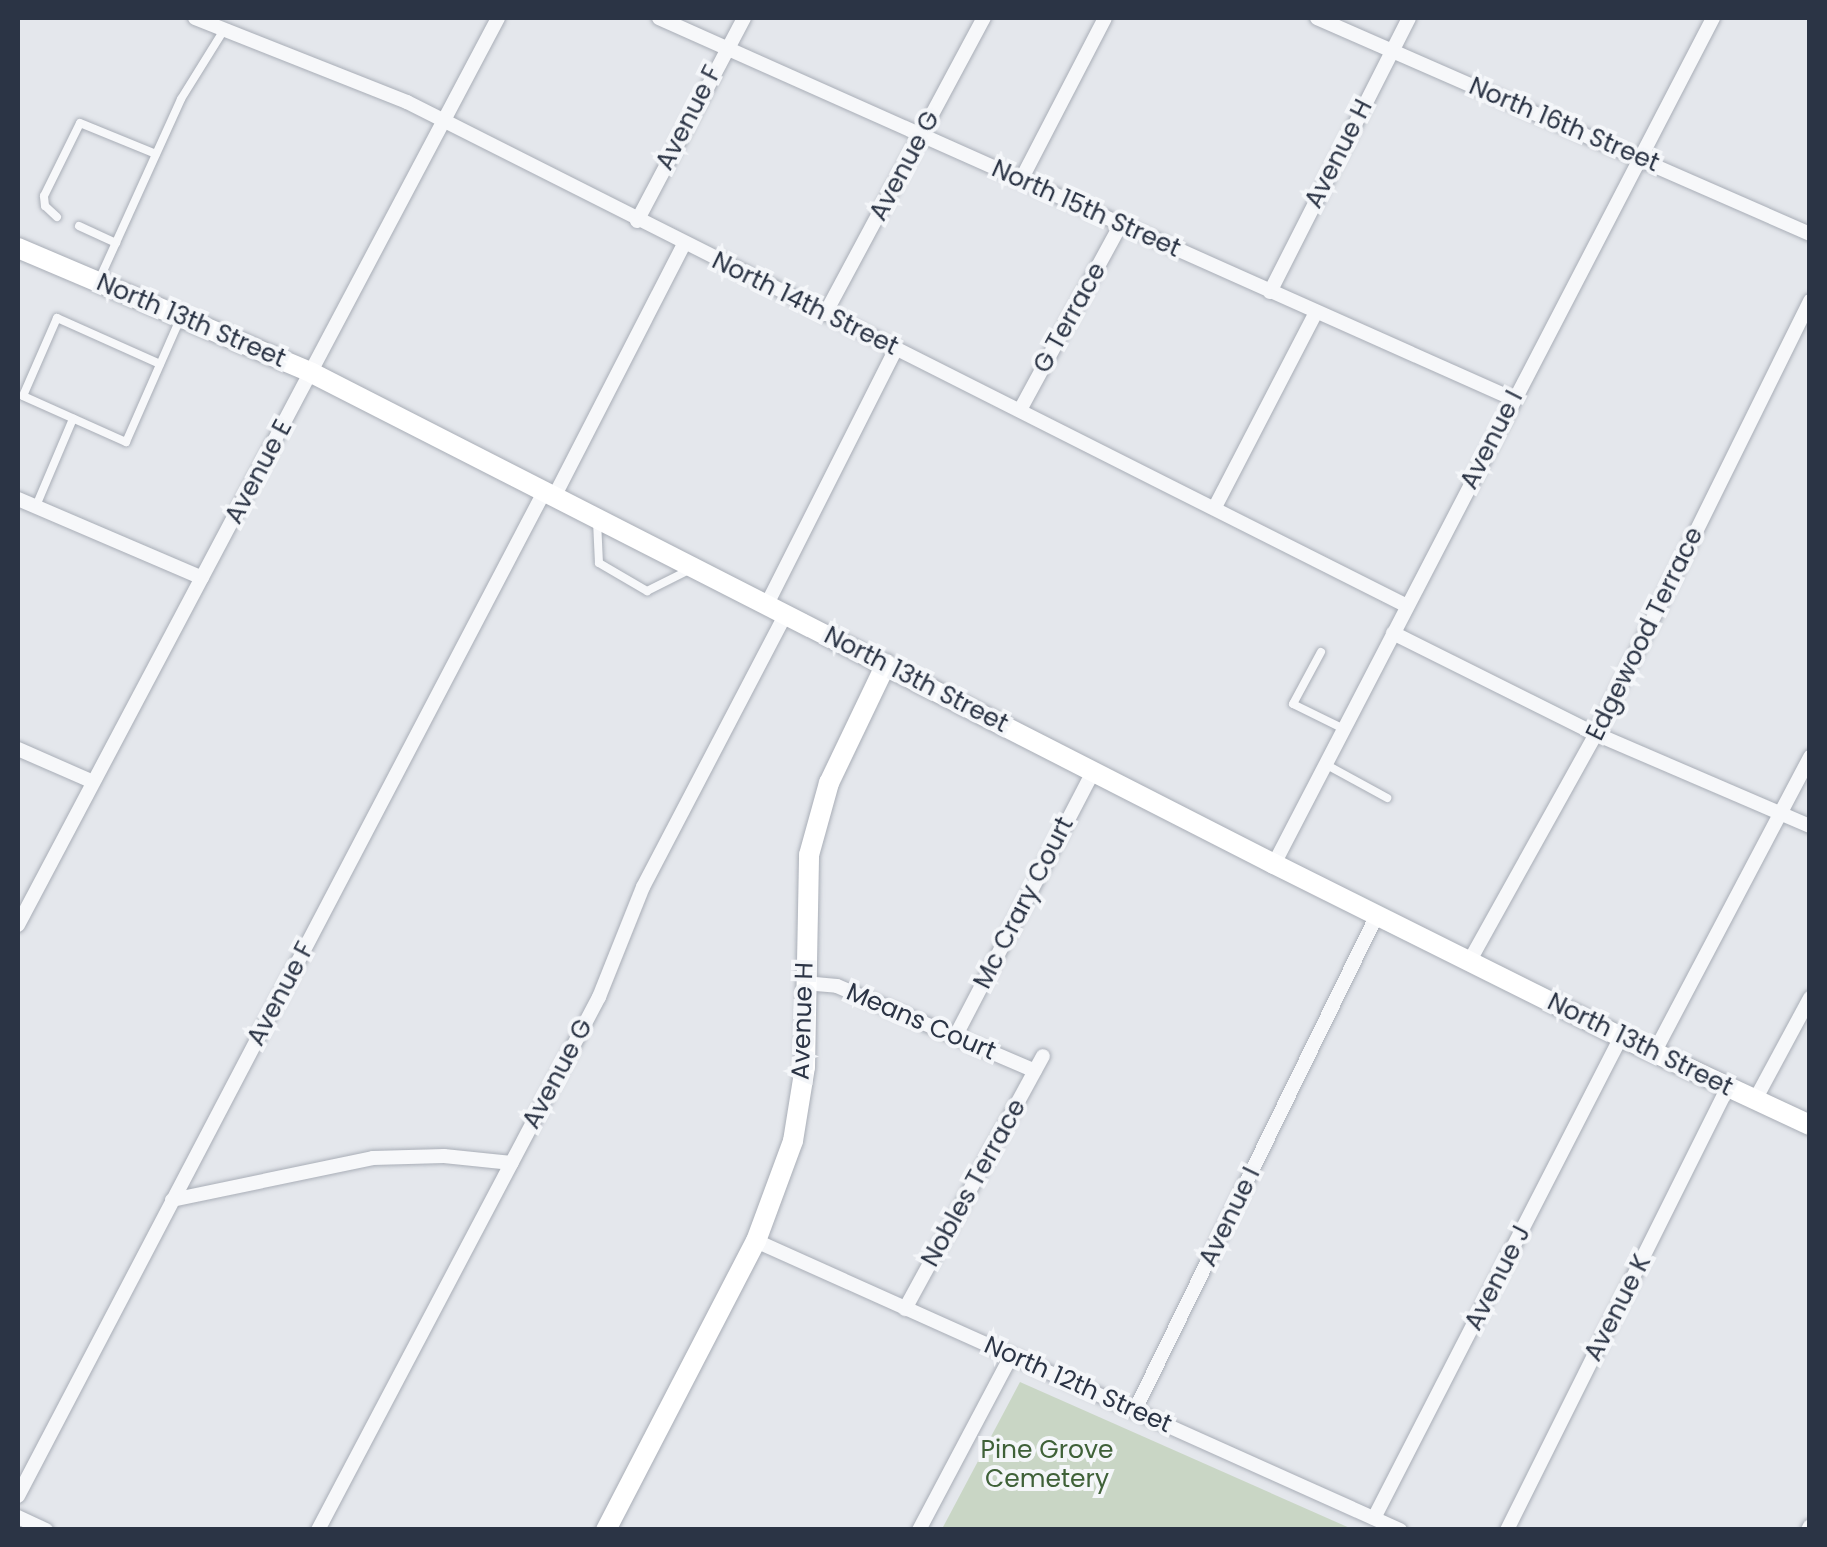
<!DOCTYPE html>
<style>
body{margin:0}
#map{position:relative;width:1827px;height:1547px;overflow:hidden;background:#e4e7ec;font-family:Poppins,sans-serif}
div>[style]{position:absolute}
.green>*{inset:0;background:#c9d6c5}
.roads{filter:drop-shadow(0 0 2px #a9aeb7) drop-shadow(0 0 2px #a9aeb7)}
.lane>*{height:8px;margin:-4px;padding:0 4px;transform-origin:4px;border-radius:4px;background:#f7f8fa}
.street>*{height:14px;margin:-7px;padding:0 7px;transform-origin:7px;border-radius:7px;background:#f7f8fa}
.secondary>*{height:20px;margin:-10px;padding:0 10px;transform-origin:10px;border-radius:10px;background:#fff}
span{translate:-50% -50%;white-space:nowrap;text-align:center;line-height:1.15;-webkit-text-stroke:8px #f4f6f9;paint-order:stroke}
.street-label{font-size:25px;color:#2b3445}
.park-label{font-size:25px;color:#3f6138}
.frame{position:absolute;inset:0;border:20px solid #2b3445;pointer-events:none}
</style>
<div id="map">
<div class="green">
<i style="clip-path:polygon(1020px 1382px,1352px 1529px,942px 1529px)"></i>
</div>
<div class="roads">
<div class="lane">
<i style="left:57px;top:217px;width:16px;rotate:-137deg"></i>
<i style="left:45px;top:206px;width:10px;rotate:-96deg"></i>
<i style="left:44px;top:196px;width:81px;rotate:-63.7deg"></i>
<i style="left:80px;top:123px;width:82px;rotate:22.2deg"></i>
<i style="left:79px;top:226px;width:41px;rotate:24.7deg"></i>
<i style="left:99px;top:280px;width:199px;rotate:-65.6deg"></i>
<i style="left:181px;top:99px;width:81px;rotate:-58.1deg"></i>
<i style="left:160px;top:364px;width:113px;rotate:-155.9deg"></i>
<i style="left:57px;top:318px;width:85px;rotate:113.6deg"></i>
<i style="left:23px;top:396px;width:113px;rotate:24.1deg"></i>
<i style="left:126px;top:442px;width:134px;rotate:-66.3deg"></i>
<i style="left:36px;top:506px;width:95px;rotate:-67deg"></i>
<i style="left:597px;top:521px;width:42px;rotate:87.3deg"></i>
<i style="left:599px;top:563px;width:56px;rotate:30.3deg"></i>
<i style="left:647px;top:591px;width:47px;rotate:-26.6deg"></i>
<i style="left:1321px;top:652px;width:59px;rotate:118.3deg"></i>
<i style="left:1293px;top:704px;width:57px;rotate:26.1deg"></i>
<i style="left:1325px;top:764px;width:71px;rotate:28.7deg"></i>
</div>
<div class="street">
<i style="left:195px;top:18px;width:228px;rotate:21.6deg"></i>
<i style="left:407px;top:102px;width:1120px;rotate:26.75deg"></i>
<i style="left:659px;top:18px;width:935px;rotate:24.04deg"></i>
<i style="left:1317px;top:18px;width:538px;rotate:23.66deg"></i>
<i style="left:1021px;top:180px;width:182px;rotate:-62.6deg"></i>
<i style="left:637px;top:221px;width:229px;rotate:-62.2deg"></i>
<i style="left:1270px;top:292px;width:307px;rotate:-63.1deg"></i>
<i style="left:825px;top:314px;width:336px;rotate:-61.8deg"></i>
<i style="left:1020px;top:410px;width:209px;rotate:-61.5deg"></i>
<i style="left:554px;top:497px;width:284px;rotate:-62.8deg"></i>
<i style="left:18px;top:499px;width:200px;rotate:23.2deg"></i>
<i style="left:1215px;top:507px;width:220px;rotate:-62.6deg"></i>
<i style="left:767px;top:604px;width:286px;rotate:-63.2deg"></i>
<i style="left:1393px;top:633px;width:227px;rotate:26.5deg"></i>
<i style="left:1596px;top:734px;width:233px;rotate:23.3deg"></i>
<i style="left:18px;top:749px;width:82px;rotate:23.7deg"></i>
<i style="left:1274px;top:864px;width:953px;rotate:-62.57deg"></i>
<i style="left:18px;top:925px;width:1026px;rotate:-62.11deg"></i>
<i style="left:1469px;top:962px;width:261px;rotate:-60.9deg"></i>
<i style="left:1596px;top:734px;width:483px;rotate:-63.7deg"></i>
<i style="left:804px;top:983px;width:33px;rotate:5deg"></i>
<i style="left:837px;top:986px;width:215px;rotate:23.2deg"></i>
<i style="left:955px;top:1037px;width:301px;rotate:-62.5deg"></i>
<i style="left:1654px;top:1053px;width:335px;rotate:-62.2deg"></i>
<i style="left:1755px;top:1100px;width:116px;rotate:-61.7deg"></i>
<i style="left:172px;top:1200px;width:205px;rotate:-11.8deg"></i>
<i style="left:373px;top:1158px;width:71px;rotate:-1.6deg"></i>
<i style="left:444px;top:1156px;width:68px;rotate:5.9deg"></i>
<i style="left:756px;top:1241px;width:706px;rotate:24.17deg"></i>
<i style="left:905px;top:1309px;width:288px;rotate:-61.4deg"></i>
<i style="left:1135px;top:1410px;width:551px;rotate:-63.95deg"></i>
<i style="left:18px;top:1496px;width:1133px;rotate:-62.35deg"></i>
<i style="left:18px;top:1517px;width:31px;rotate:25deg"></i>
<i style="left:1374px;top:1518px;width:541px;rotate:-62.82deg"></i>
<i style="left:318px;top:1530px;width:603px;rotate:-62.2deg"></i>
<i style="left:599px;top:997px;width:118px;rotate:-68.2deg"></i>
<i style="left:643px;top:887px;width:308px;rotate:-62.4deg"></i>
<i style="left:919px;top:1530px;width:197px;rotate:-62.1deg"></i>
<i style="left:1507px;top:1530px;width:495px;rotate:-63.5deg"></i>
<i style="left:1808px;top:1530px;width:4px;rotate:-63deg"></i>
</div>
<div class="secondary">
<i style="left:18px;top:248px;width:319px;rotate:23deg"></i>
<i style="left:312px;top:373px;width:1080px;rotate:27.04deg"></i>
<i style="left:1274px;top:864px;width:388px;rotate:26.5deg"></i>
<i style="left:1621px;top:1037px;width:208px;rotate:25deg"></i>
<i style="left:606px;top:1530px;width:326px;rotate:-62.6deg"></i>
<i style="left:756px;top:1241px;width:107px;rotate:-69.7deg"></i>
<i style="left:793px;top:1141px;width:75px;rotate:-80.8deg"></i>
<i style="left:805px;top:1067px;width:212px;rotate:-88.9deg"></i>
<i style="left:809px;top:855px;width:75px;rotate:-74.5deg"></i>
<i style="left:829px;top:783px;width:132px;rotate:-64.4deg"></i>
</div>
</div>
<div class="street-label">
<span style="left:689px;top:118px;rotate:-63deg">Avenue F</span>
<span style="left:1564px;top:125px;rotate:23deg">North 16th Street</span>
<span style="left:1339px;top:154px;rotate:-63deg">Avenue H</span>
<span style="left:905px;top:166px;rotate:-62deg">Avenue G</span>
<span style="left:1086px;top:209px;rotate:24deg">North 15th Street</span>
<span style="left:805px;top:304px;rotate:26deg">North 14th Street</span>
<span style="left:1070px;top:318px;rotate:-61deg">G Terrace</span>
<span style="left:191px;top:321px;rotate:23deg">North 13th Street</span>
<span style="left:1492px;top:440px;rotate:-63deg">Avenue I</span>
<span style="left:259px;top:472px;rotate:-62deg">Avenue E</span>
<span style="left:1645px;top:634px;rotate:-64deg">Edgewood Terrace</span>
<span style="left:916px;top:680px;rotate:27deg">North 13th Street</span>
<span style="left:1024px;top:903px;rotate:-63deg">Mc Crary Court</span>
<span style="left:281px;top:994px;rotate:-62deg">Avenue F</span>
<span style="left:803px;top:1021px;rotate:-88deg">Avenue H</span>
<span style="left:921px;top:1022px;rotate:23deg">Means Court</span>
<span style="left:1640px;top:1045px;rotate:26deg">North 13th Street</span>
<span style="left:558px;top:1074px;rotate:-62deg">Avenue G</span>
<span style="left:974px;top:1183px;rotate:-61deg">Nobles Terrace</span>
<span style="left:1230px;top:1217px;rotate:-64deg">Avenue I</span>
<span style="left:1498px;top:1278px;rotate:-63deg">Avenue J</span>
<span style="left:1618px;top:1308px;rotate:-63deg">Avenue K</span>
<span style="left:1078px;top:1385px;rotate:24deg">North 12th Street</span>
</div>
<div class="park-label">
<span style="left:1047px;top:1465px">Pine Grove<br>Cemetery</span>
</div>
<div class="frame"></div>
</div>
